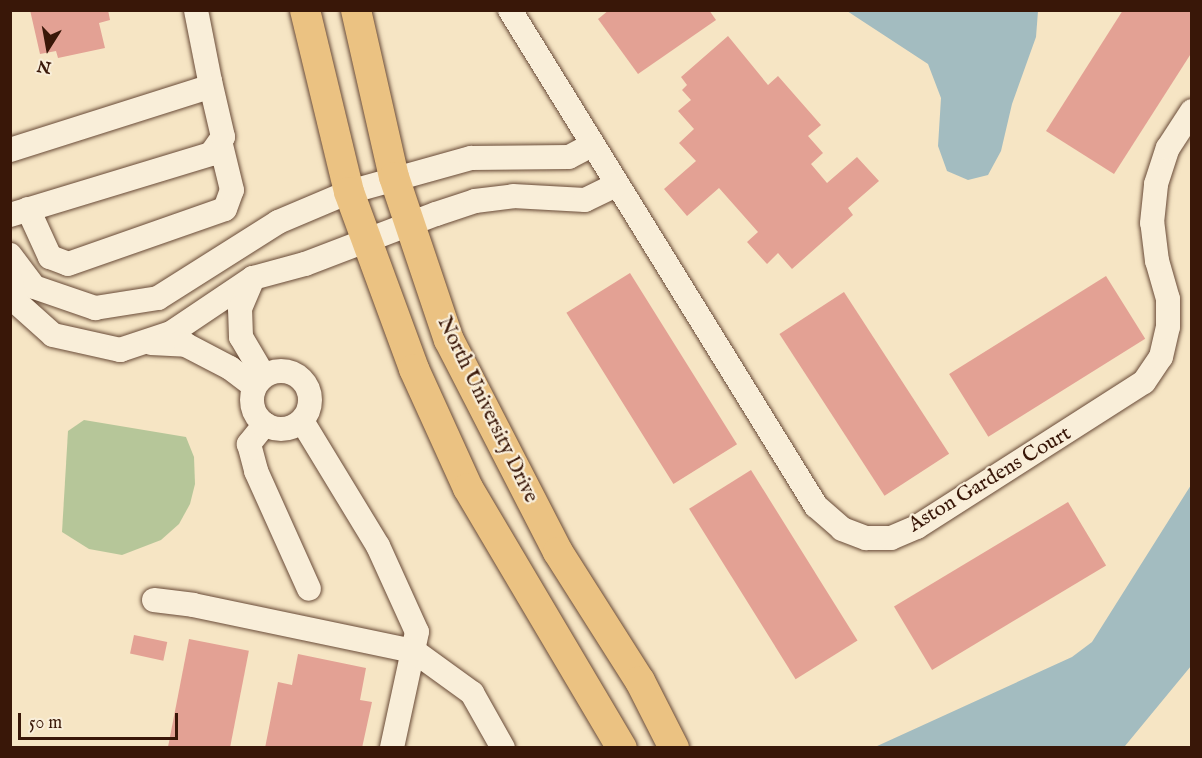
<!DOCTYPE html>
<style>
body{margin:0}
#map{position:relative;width:1202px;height:758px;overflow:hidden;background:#f6e5c4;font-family:"IM FELL English",serif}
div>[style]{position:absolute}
.green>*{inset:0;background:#b6c699}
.water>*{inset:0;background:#a3bcc0}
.building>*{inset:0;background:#e3a194;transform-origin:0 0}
.roads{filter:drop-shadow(0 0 2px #684a37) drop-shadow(0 0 2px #684a37)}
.minor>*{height:24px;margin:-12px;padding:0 12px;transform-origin:12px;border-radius:12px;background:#f9eed9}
.minor>.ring{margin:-12px;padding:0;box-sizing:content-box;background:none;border:24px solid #f9eed9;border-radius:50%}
.major>*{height:30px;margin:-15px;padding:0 15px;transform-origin:15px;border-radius:15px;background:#ebc282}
span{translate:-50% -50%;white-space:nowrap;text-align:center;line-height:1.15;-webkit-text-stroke:4.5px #f9eed9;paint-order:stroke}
.street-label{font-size:21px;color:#391708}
.frame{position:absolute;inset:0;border:12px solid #391708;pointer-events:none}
.north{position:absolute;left:18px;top:18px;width:60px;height:60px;-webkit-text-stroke:4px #f9eed9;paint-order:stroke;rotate:191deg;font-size:16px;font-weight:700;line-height:24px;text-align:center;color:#391708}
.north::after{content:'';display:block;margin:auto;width:21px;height:27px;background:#391708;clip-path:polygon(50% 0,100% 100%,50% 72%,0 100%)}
.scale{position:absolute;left:18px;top:713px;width:160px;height:27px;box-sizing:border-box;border:3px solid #391708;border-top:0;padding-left:8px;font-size:18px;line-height:21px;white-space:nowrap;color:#391708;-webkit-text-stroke:4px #f9eed9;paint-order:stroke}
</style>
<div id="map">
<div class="green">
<i style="clip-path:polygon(84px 420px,186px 437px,194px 457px,195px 484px,190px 504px,179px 524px,161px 540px,122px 555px,89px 549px,62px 532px,68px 431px)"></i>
</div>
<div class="water">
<i style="clip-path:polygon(847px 11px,1038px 11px,1036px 37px,1012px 104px,1001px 151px,988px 175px,968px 180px,947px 171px,938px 146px,941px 98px,928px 64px)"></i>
<i style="clip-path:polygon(1191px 485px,1191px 666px,1125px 746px,875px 747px,1072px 657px,1092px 642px)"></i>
</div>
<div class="building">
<i style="clip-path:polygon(30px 10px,108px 10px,110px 20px,99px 23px,105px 48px,58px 58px,56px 51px,40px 54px)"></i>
<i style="clip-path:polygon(609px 10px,709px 10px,716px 20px,638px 74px,598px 19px)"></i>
<i style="clip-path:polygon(1123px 10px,1192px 10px,1192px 52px,1114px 174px,1046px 131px)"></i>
<i style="clip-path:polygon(728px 36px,768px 85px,778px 76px,821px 125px,808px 136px,823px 153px,811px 164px,827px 183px,857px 157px,879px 181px,848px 208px,853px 215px,792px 269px,778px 253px,767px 264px,747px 242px,758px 232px,719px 188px,687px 216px,664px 189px,696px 161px,679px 143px,694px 129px,678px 111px,691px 100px,682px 90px,687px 85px,681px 77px)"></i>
<i style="left:630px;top:273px;width:202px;height:75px;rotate:58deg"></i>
<i style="left:1106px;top:276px;width:74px;height:185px;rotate:58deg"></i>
<i style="left:844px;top:292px;width:193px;height:77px;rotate:57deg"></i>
<i style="left:751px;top:470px;width:201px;height:73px;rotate:58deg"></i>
<i style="left:1068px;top:502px;width:74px;height:203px;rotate:59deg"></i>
<i style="left:134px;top:635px;width:34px;height:19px;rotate:12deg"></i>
<i style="left:189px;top:639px;width:61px;height:111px;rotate:11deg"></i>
<i style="clip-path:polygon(298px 654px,366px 668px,360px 700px,372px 702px,362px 748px,265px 748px,278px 682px,292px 685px)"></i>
</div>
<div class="roads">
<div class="minor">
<i style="left:510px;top:10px;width:583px;rotate:58.33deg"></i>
<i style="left:816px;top:506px;width:35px;rotate:41deg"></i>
<i style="left:842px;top:529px;width:26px;rotate:21deg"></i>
<i style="left:866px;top:538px;width:25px"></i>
<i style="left:891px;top:538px;width:28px;rotate:-23deg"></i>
<i style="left:917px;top:527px;width:269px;rotate:-32.6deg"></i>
<i style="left:1144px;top:382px;width:30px;rotate:-56deg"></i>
<i style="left:1161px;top:357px;width:31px;rotate:-77deg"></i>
<i style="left:1168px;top:327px;width:28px;rotate:-90deg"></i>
<i style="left:1168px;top:299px;width:40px;rotate:-106deg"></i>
<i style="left:1157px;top:261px;width:38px;rotate:-97deg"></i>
<i style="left:1152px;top:223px;width:39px;rotate:-84deg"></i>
<i style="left:1156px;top:184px;width:38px;rotate:-72deg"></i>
<i style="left:1168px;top:148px;width:44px;rotate:-57deg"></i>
<i style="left:10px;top:150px;width:206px;rotate:-17.6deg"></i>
<i style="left:206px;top:88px;width:8px;rotate:-60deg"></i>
<i style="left:210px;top:81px;width:72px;rotate:-101.2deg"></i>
<i style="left:28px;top:209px;width:53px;rotate:65.4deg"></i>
<i style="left:50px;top:257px;width:19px;rotate:21deg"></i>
<i style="left:68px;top:264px;width:166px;rotate:-19.3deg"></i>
<i style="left:225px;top:209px;width:20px;rotate:-70deg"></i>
<i style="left:232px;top:190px;width:46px;rotate:-103.7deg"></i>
<i style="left:10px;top:215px;width:210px;rotate:-16.9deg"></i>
<i style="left:211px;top:154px;width:21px;rotate:-55deg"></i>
<i style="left:223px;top:137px;width:57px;rotate:-103.1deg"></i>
<i style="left:10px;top:255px;width:40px;rotate:53deg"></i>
<i style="left:34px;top:287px;width:65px;rotate:19deg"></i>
<i style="left:95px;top:308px;width:64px;rotate:-9deg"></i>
<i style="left:158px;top:298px;width:142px;rotate:-32.3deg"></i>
<i style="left:278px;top:222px;width:77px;rotate:-22.9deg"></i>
<i style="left:349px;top:192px;width:127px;rotate:-15.6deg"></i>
<i style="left:471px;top:158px;width:98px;rotate:-0.6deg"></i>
<i style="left:569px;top:157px;width:26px;rotate:-28deg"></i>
<i style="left:10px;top:278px;width:24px;rotate:78deg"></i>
<i style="left:15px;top:301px;width:51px;rotate:41.8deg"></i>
<i style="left:53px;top:335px;width:69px;rotate:12.6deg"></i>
<i style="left:120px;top:350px;width:54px;rotate:-18.4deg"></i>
<i style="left:171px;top:333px;width:99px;rotate:-33.9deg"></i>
<i style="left:253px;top:278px;width:54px;rotate:-15.1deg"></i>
<i style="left:305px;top:264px;width:140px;rotate:-20.9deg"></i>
<i style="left:436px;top:214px;width:41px;rotate:-18.4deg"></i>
<i style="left:475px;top:201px;width:38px;rotate:-7deg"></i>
<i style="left:513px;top:196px;width:72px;rotate:3.2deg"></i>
<i style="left:585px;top:200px;width:34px;rotate:-26deg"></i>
<i style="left:253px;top:278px;width:33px;rotate:113deg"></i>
<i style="left:240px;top:308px;width:29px;rotate:88deg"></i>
<i style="left:241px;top:337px;width:45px;rotate:59.5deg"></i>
<i style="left:151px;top:343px;width:35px;rotate:3deg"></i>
<i style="left:186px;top:345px;width:50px;rotate:27.6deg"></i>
<i style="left:230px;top:368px;width:31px;rotate:37deg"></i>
<i class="ring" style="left:252px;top:371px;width:34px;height:34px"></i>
<i style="left:302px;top:421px;width:146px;rotate:58.7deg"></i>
<i style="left:378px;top:546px;width:94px;rotate:65.6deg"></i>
<i style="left:417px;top:632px;width:119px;rotate:102.2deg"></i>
<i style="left:265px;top:424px;width:26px;rotate:129deg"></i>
<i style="left:249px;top:444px;width:28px;rotate:75deg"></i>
<i style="left:256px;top:471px;width:129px;rotate:65.8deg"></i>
<i style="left:154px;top:600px;width:39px;rotate:7deg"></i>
<i style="left:193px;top:605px;width:226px;rotate:11.8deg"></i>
<i style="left:414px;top:651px;width:72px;rotate:35.9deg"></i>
<i style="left:472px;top:693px;width:63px;rotate:60.6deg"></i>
</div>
<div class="major">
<i style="left:305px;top:10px;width:187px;rotate:76.4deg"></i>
<i style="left:349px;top:192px;width:189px;rotate:69.8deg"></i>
<i style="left:414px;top:369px;width:131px;rotate:65.6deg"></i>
<i style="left:468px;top:488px;width:302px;rotate:59.4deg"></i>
<i style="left:356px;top:10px;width:171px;rotate:77.2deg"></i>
<i style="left:394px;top:177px;width:172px;rotate:71.4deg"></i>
<i style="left:449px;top:340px;width:238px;rotate:62.8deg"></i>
<i style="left:558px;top:552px;width:153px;rotate:57.6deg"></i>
<i style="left:640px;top:681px;width:75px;rotate:63.1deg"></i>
</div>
</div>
<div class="street-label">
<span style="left:487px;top:410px;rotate:64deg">North University Drive</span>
<span style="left:990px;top:480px;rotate:-31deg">Aston Gardens Court</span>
</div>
<div class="frame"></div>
<div class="north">N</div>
<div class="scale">50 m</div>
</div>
